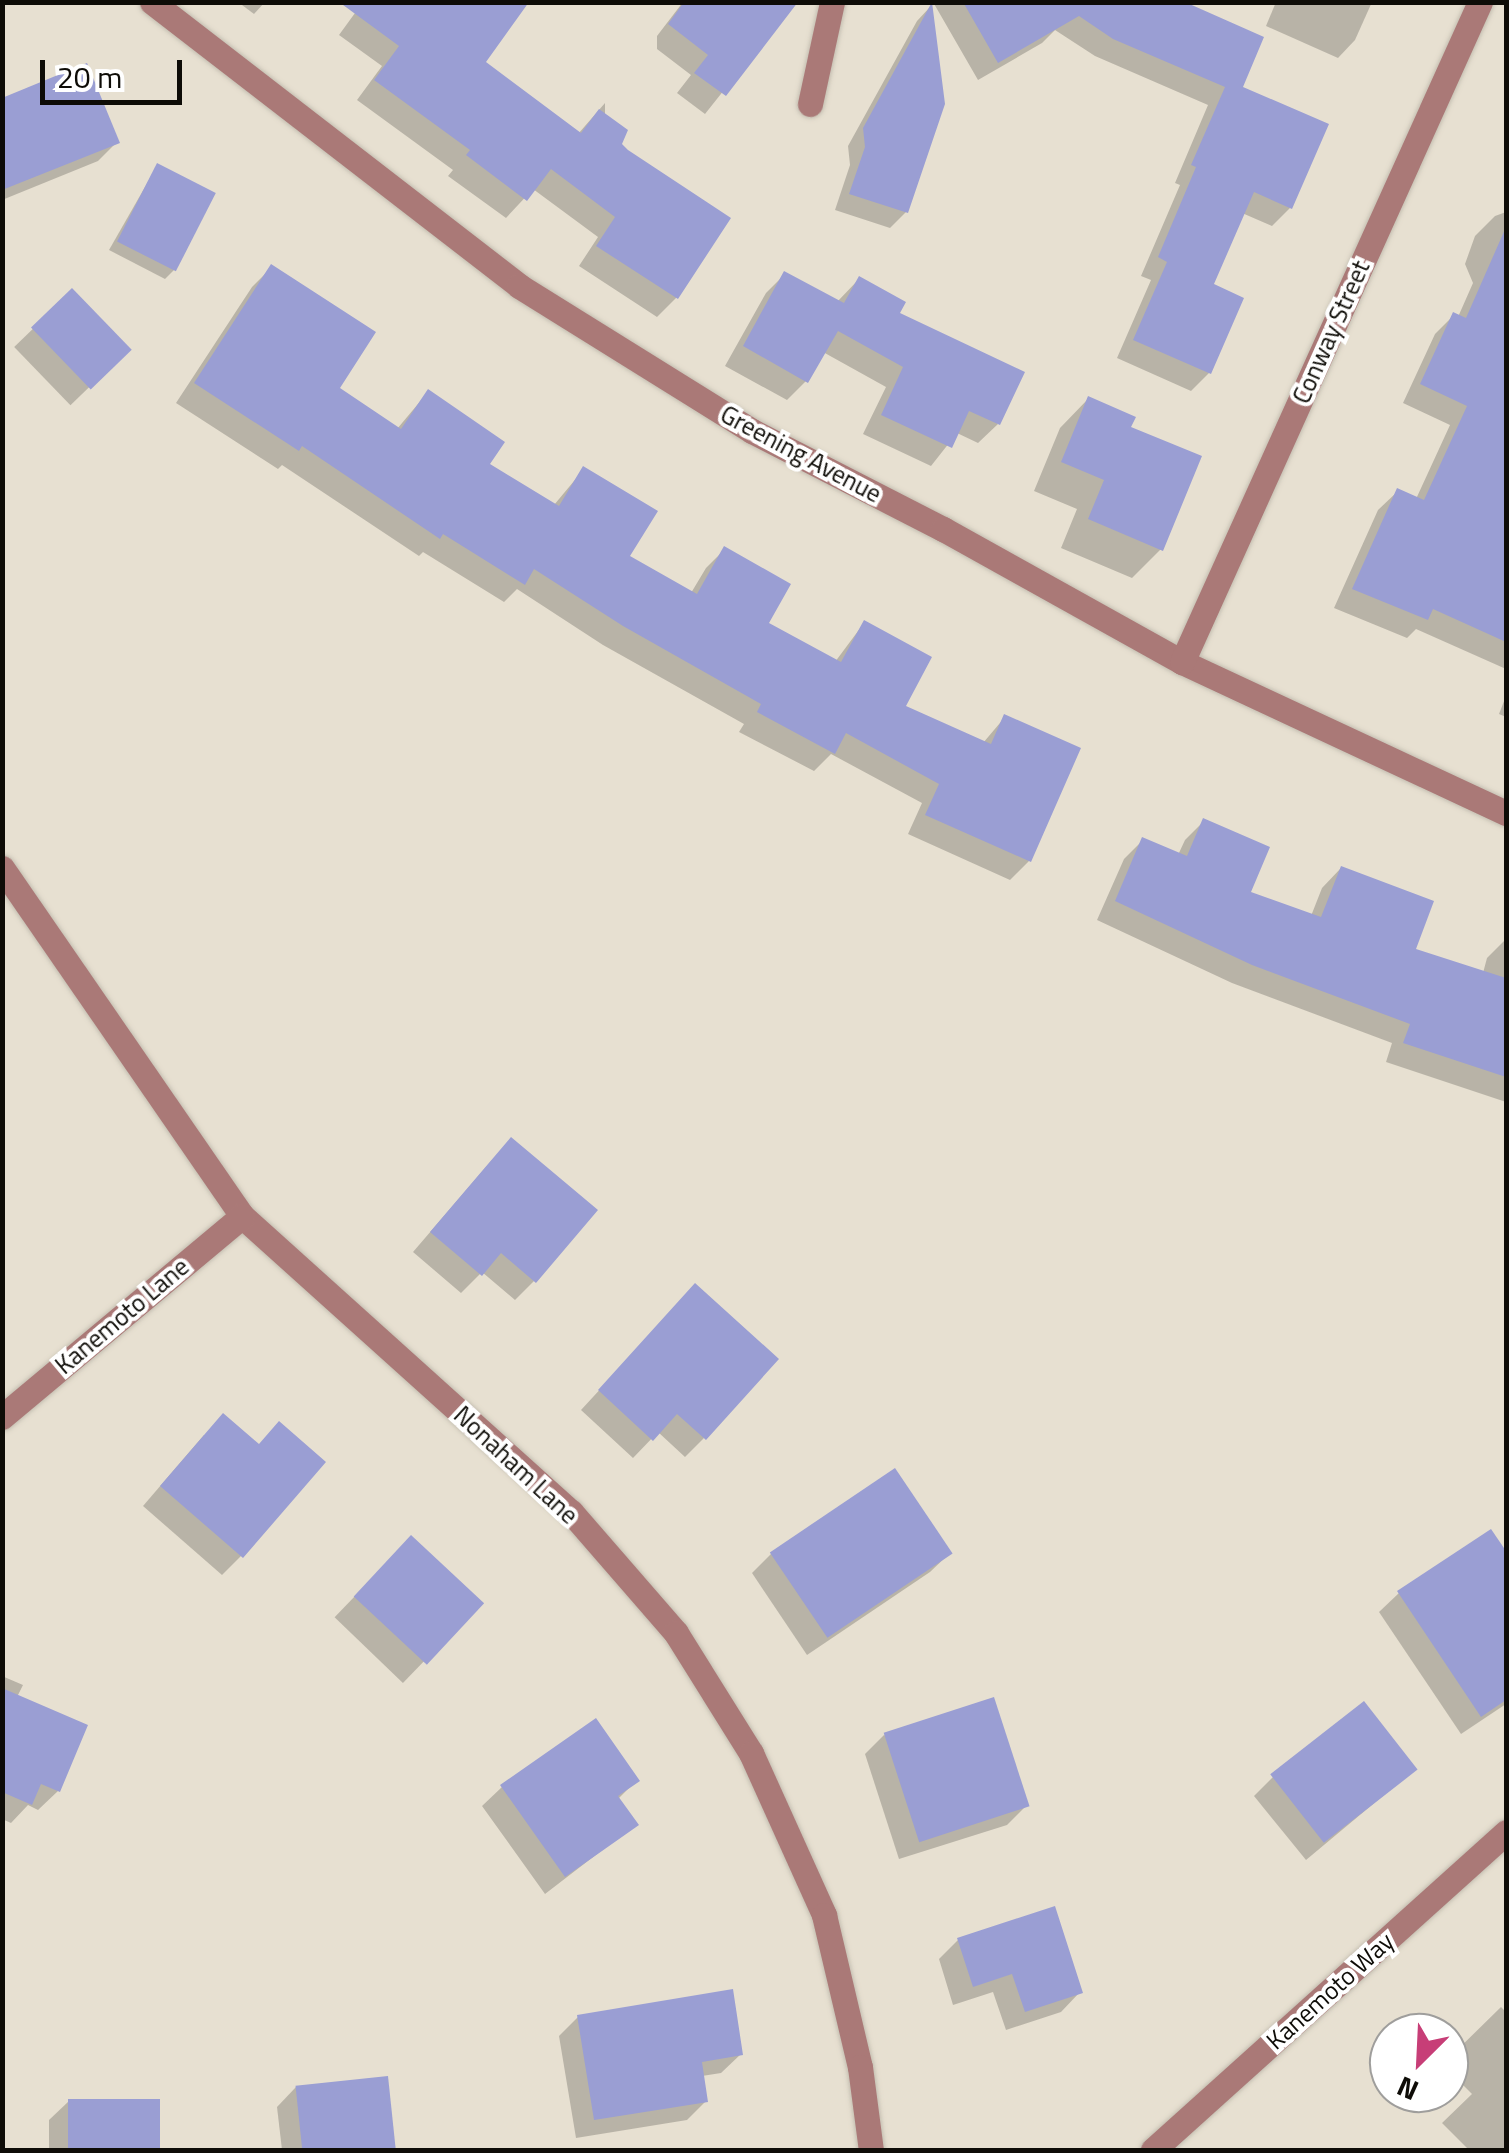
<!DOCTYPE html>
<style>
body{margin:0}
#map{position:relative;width:1509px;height:2153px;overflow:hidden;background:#e7e0d1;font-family:"Titillium Web",sans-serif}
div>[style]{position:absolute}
.shadow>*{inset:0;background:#0003;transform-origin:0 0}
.building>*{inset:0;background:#9a9ed3;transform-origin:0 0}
.roads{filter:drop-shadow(0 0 2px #c4beb1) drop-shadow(0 0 2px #c4beb1)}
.minor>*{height:25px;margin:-12.5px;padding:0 12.5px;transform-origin:12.5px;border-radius:12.5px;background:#aa7977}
span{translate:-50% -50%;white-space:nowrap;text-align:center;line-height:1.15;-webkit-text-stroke:8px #fff;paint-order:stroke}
.street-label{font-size:25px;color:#0e0c07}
.frame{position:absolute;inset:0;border:5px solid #0e0c07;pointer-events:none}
.north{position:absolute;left:1369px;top:2013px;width:100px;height:100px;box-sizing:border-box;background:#fff;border:2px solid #9f9e9c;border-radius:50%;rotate:204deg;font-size:28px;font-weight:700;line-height:40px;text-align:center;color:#0e0c07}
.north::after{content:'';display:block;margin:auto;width:35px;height:45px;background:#c73e77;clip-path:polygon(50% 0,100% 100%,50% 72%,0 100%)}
.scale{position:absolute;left:40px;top:60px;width:142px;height:45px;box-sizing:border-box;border:5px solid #0e0c07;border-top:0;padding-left:12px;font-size:30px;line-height:35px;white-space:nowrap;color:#0e0c07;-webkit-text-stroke:8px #fff;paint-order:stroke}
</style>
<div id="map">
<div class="shadow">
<i style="clip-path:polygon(238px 2px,265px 2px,254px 14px)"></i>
<i style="clip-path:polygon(363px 2px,482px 62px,578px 134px,605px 103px,605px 117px,619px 145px,728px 218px,676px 298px,657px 317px,579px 266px,598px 237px,533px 189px,506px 218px,448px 176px,453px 170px,357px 100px,382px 66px,339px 35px)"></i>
<i style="clip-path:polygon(683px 2px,794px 2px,705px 114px,677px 93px,691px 75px,657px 49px,657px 36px)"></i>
<i style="clip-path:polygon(933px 2px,1053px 2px,1240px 88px,1290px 208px,1272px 226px,1242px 213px,1211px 286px,1209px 373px,1191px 391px,1117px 358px,1151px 280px,1141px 276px,1180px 185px,1175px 183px,1208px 105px,1095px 56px,1055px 30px,1042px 43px,978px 80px)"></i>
<i style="clip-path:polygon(1276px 2px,1372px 2px,1355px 40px,1338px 58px,1266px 26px)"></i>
<i style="clip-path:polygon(930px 7px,906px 212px,890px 228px,835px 210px,850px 165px,848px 146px,917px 21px)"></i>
<i style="clip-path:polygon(2px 100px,117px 142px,98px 161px,2px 200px)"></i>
<i style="clip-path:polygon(157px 166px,174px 270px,165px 279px,109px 250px)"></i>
<i style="clip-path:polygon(1506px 212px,1506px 475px,1485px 524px,1506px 533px,1506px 669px,1416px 629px,1407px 638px,1334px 608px,1378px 510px,1398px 491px,1416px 499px,1450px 425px,1403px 403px,1435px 334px,1454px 315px,1458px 317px,1473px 283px,1465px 264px,1475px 236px,1495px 216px)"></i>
<i style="clip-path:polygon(271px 268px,336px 388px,397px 429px,428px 392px,487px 465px,554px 505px,584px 469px,627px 557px,691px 593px,706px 568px,725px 549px,766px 624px,835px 662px,864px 623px,902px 707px,983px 743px,1005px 717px,1029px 861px,1010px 880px,908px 834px,922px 803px,831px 754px,814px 771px,739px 732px,744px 724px,603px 645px,517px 589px,504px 602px,423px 552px,419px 556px,282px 465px,278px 469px,176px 403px,252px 287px)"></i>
<i style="clip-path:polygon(785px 274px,837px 302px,859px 279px,998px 424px,978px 443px,957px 433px,931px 466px,863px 434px,886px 387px,823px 352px,806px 381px,787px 400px,725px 366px,766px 293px)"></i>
<i style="left:71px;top:292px;width:81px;height:79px;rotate:46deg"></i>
<i style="clip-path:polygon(1088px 399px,1128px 428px,1161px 549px,1132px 578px,1061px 548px,1077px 509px,1034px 491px,1060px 428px)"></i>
<i style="clip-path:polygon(1506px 696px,1506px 717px,1499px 714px)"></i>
<i style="clip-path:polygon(1204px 821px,1248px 893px,1311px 916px,1322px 888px,1341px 868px,1412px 950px,1483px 973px,1487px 958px,1506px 939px,1506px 1102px,1386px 1062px,1392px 1043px,1232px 983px,1097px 920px,1124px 859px,1143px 840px,1178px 855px,1185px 840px)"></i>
<i style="clip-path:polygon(492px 1160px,534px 1281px,515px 1300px,482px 1272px,461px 1293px,413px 1252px)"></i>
<i style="clip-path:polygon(677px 1306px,704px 1438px,685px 1457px,658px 1432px,633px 1458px,581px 1410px)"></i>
<i style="clip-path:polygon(204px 1435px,258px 1446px,241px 1556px,222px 1575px,143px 1506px)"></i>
<i style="clip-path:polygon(894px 1471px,950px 1553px,930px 1572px,807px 1655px,752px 1573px,771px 1554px)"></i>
<i style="clip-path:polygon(1491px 1532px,1506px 1556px,1506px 1704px,1461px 1734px,1379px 1612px,1399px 1593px)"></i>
<i style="left:411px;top:1538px;width:95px;height:110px;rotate:44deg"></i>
<i style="clip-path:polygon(2px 1676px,23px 1685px,17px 1697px,58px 1791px,38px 1810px,28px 1805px,11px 1823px,2px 1819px)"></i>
<i style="clip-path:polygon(595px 1722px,636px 1781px,618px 1799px,636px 1824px,545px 1894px,482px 1806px,502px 1787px)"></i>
<i style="clip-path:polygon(884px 1735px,1026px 1806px,1007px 1825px,899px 1859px,865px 1754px)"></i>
<i style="clip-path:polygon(1415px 1769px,1306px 1860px,1254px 1796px,1273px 1777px)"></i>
<i style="clip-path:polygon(958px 1940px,1080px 1992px,1061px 2012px,1006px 2030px,993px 1992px,953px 2005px,939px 1959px)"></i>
<i style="clip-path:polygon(1501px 2007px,1506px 2012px,1506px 2150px,1469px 2150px,1442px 2123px,1472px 2094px,1449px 2071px,1449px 2058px)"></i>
<i style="clip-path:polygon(578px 2017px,741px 2054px,721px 2073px,702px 2076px,706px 2101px,687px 2120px,576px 2138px,559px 2036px)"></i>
<i style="clip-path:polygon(386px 2079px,394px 2150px,282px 2150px,277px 2107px,296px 2087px)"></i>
<i style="clip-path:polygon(69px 2101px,157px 2102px,157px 2150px,49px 2150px,49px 2120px)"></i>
</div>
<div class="building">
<i style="clip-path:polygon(339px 2px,529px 2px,486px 62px,581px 133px,599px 109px,628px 130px,622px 144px,628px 150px,731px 218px,678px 299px,596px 246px,615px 217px,551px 169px,527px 201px,466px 155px,470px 150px,374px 80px,399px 46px)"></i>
<i style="clip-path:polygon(684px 2px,798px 2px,726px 96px,694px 73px,708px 55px,668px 24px)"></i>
<i style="clip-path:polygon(932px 2px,945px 104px,908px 213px,849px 194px,865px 147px,863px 128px)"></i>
<i style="clip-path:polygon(963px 2px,1185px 2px,1264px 37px,1243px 87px,1329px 124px,1292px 209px,1254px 192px,1214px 284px,1244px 298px,1211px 374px,1133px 340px,1167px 262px,1158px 257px,1196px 167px,1191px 165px,1225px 87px,1113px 39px,1079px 16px,998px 63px)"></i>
<i style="clip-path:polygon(87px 63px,120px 143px,2px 190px,2px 98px)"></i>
<i style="left:157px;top:163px;width:66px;height:88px;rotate:27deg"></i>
<i style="clip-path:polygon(1506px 227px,1506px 642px,1433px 609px,1428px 620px,1352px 589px,1397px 488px,1424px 500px,1467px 406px,1420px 384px,1453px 312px,1466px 318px)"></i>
<i style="clip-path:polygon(271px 264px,376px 332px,340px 388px,401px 429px,428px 389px,505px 442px,490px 464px,559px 506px,583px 466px,658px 511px,630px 556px,697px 594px,724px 546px,791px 584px,769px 623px,841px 662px,864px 620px,932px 657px,906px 706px,991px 744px,1004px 714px,1081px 748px,1031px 862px,925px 815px,939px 784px,846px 733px,835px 754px,757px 712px,761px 704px,623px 626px,534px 569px,525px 585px,443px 534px,440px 539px,302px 446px,299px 451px,194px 383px)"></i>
<i style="clip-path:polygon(784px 271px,844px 303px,859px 276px,906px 302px,900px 313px,1025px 372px,1000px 425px,969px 411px,952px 448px,881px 415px,903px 367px,838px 331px,808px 383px,743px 346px)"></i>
<i style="left:72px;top:288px;width:86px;height:57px;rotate:46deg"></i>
<i style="clip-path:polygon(1088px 396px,1136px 417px,1131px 427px,1202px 456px,1163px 551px,1088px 519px,1104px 480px,1061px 462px)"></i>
<i style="clip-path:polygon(1203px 818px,1270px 847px,1251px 892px,1321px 917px,1341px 866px,1434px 901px,1416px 949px,1506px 978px,1506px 1077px,1403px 1043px,1410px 1024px,1252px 965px,1115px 901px,1142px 837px,1187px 856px)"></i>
<i style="clip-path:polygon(511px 1137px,598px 1210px,536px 1283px,501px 1253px,482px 1276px,430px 1232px)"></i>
<i style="clip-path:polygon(695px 1283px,779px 1359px,706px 1440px,677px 1414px,653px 1441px,598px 1390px)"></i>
<i style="clip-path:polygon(223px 1413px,259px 1444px,279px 1421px,326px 1462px,243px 1558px,160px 1486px)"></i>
<i style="left:895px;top:1468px;width:103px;height:151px;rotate:56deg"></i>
<i style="clip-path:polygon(1491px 1529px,1506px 1551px,1506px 1700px,1481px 1717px,1397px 1591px)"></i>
<i style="left:411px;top:1535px;width:100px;height:84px;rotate:43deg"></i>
<i style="clip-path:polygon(2px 1688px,88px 1725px,60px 1792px,41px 1784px,32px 1805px,2px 1792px)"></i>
<i style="left:994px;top:1697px;width:115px;height:116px;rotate:72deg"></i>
<i style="left:1364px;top:1701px;width:87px;height:119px;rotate:52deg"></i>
<i style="clip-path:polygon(596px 1718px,640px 1781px,618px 1796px,639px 1825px,565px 1877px,500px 1785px)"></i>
<i style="clip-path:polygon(1055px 1906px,1083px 1993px,1025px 2012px,1012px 1974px,973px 1987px,957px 1938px)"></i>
<i style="clip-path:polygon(733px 1989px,743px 2055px,702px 2062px,708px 2102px,594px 2120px,577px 2015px)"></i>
<i style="left:388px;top:2076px;width:74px;height:93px;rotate:84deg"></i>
<i style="left:68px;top:2099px;width:92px;height:51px"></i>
</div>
<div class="roads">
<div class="minor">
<i style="left:152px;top:2px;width:464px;rotate:37.7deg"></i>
<i style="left:519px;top:286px;width:274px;rotate:31.9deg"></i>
<i style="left:752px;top:431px;width:215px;rotate:27.2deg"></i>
<i style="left:943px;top:529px;width:274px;rotate:29.1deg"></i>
<i style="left:1182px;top:662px;width:357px;rotate:25deg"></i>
<i style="left:810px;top:104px;width:104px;rotate:-77.8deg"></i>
<i style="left:1182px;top:662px;width:724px;rotate:-65.7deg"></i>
<i style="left:2px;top:868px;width:423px;rotate:55.4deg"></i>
<i style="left:242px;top:1216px;width:443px;rotate:42deg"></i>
<i style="left:571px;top:1512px;width:160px;rotate:49deg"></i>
<i style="left:676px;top:1633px;width:142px;rotate:58deg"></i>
<i style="left:751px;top:1753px;width:178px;rotate:65.7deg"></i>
<i style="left:824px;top:1915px;width:156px;rotate:76.7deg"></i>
<i style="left:860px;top:2067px;width:84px;rotate:82.5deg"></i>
<i style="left:2px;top:1417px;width:313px;rotate:-39.9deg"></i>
<i style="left:1153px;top:2150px;width:475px;rotate:-42deg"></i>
</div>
</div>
<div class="street-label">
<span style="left:1331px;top:332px;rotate:-66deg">Conway Street</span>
<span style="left:801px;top:454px;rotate:28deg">Greening Avenue</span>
<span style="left:122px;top:1316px;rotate:-40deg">Kanemoto Lane</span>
<span style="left:516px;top:1465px;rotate:43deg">Nonaham Lane</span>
<span style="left:1330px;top:1991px;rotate:-42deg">Kanemoto Way</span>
</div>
<div class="frame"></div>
<div class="north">N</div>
<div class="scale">20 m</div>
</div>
